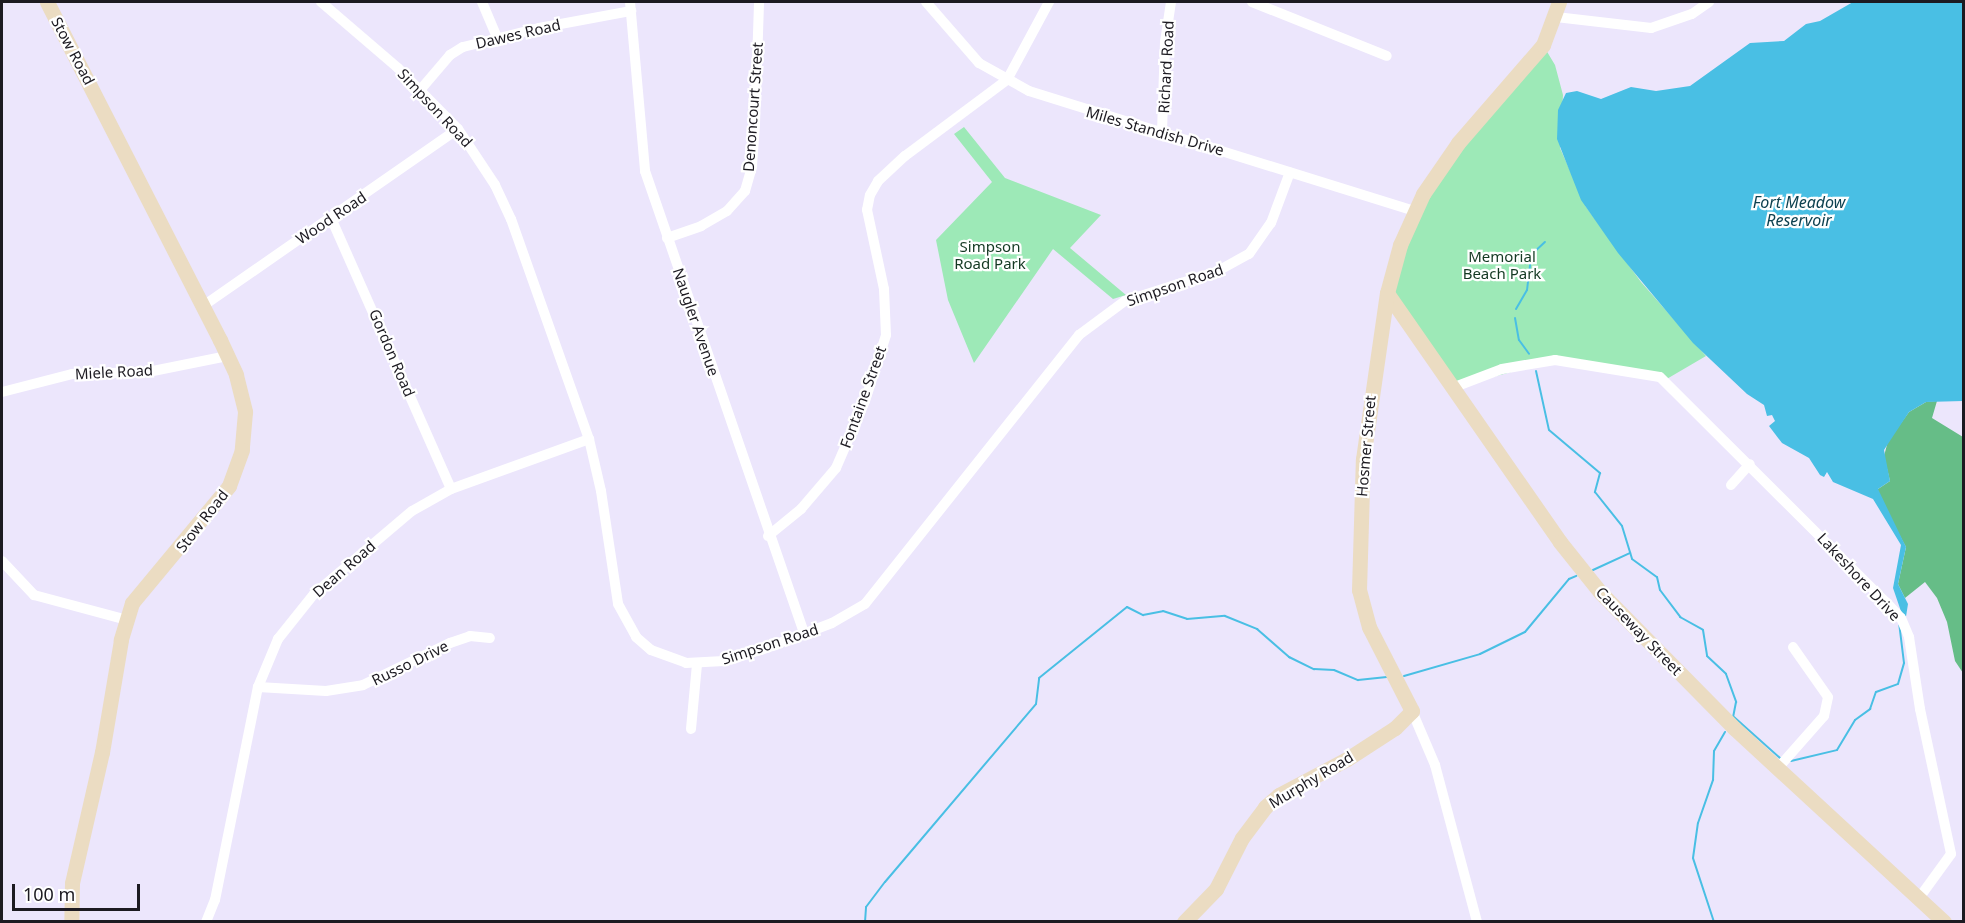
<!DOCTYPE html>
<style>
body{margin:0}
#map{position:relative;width:1965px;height:923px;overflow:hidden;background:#ece6fc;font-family:"Noto Sans",sans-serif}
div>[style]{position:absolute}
.green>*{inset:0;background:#9de9b7}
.forest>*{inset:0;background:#66bd87}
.water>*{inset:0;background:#49bfe4}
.stream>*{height:2px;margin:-1px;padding:0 1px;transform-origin:1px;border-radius:1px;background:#49bfe4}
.street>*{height:10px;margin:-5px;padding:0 5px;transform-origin:5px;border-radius:5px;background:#fff}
.secondary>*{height:15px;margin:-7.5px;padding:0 7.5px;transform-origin:7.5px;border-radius:7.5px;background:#ebdcc2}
span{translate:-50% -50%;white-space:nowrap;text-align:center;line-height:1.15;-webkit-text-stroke:4.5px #fff;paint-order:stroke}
.street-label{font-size:15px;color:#1c1a21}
.park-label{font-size:15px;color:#133822}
.water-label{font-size:16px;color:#0d4150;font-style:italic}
.frame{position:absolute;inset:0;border:3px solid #1c1a21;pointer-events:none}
.scale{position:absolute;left:12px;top:884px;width:128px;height:27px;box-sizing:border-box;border:3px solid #1c1a21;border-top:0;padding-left:8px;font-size:18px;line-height:21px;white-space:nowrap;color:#1c1a21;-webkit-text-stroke:4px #fff;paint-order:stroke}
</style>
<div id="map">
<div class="green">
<i style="clip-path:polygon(1543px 45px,1555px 65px,1563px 95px,1560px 148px,1586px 207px,1641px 282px,1706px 356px,1665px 380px,1555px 360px,1452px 388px,1402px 318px,1390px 278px,1414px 211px)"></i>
<i style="clip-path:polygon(964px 127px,1005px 178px,1101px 215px,1070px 248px,1126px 295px,1113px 299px,1053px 249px,974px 363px,948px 300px,936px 240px,992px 182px,954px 134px)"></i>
</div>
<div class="forest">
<i style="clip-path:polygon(1937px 401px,1932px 418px,1963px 437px,1963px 673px,1955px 661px,1947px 622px,1937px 598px,1925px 582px,1905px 598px,1898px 584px,1906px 547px,1878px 496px,1878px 489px,1890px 481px,1884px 456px,1888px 441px,1909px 412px,1926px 402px)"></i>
</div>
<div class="water">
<i style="clip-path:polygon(1853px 2px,1963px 2px,1963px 401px,1926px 402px,1909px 412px,1884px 450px,1890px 481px,1878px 489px,1906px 547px,1898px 584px,1908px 604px,1905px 623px,1893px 588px,1901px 545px,1873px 499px,1833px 482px,1827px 472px,1824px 477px,1820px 475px,1809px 458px,1782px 443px,1769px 426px,1775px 421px,1772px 415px,1767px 416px,1764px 405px,1747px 394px,1693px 343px,1618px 253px,1581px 200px,1557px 139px,1558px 110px,1566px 93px,1577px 91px,1601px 99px,1631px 87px,1656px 91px,1690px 86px,1750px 43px,1784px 41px,1806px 24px,1820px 21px)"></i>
</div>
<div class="stream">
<i style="left:1516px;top:309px;width:22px;rotate:-60deg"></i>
<i style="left:1527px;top:290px;width:35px;rotate:-83deg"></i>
<i style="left:1531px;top:255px;width:19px;rotate:-43deg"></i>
<i style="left:1515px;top:318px;width:22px;rotate:80deg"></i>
<i style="left:1519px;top:340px;width:17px;rotate:54deg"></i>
<i style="left:1536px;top:371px;width:60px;rotate:77.6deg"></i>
<i style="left:1549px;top:430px;width:67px;rotate:40.1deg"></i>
<i style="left:1600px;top:473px;width:20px;rotate:105deg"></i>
<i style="left:1595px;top:492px;width:43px;rotate:51.5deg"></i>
<i style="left:1622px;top:526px;width:34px;rotate:73deg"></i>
<i style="left:1632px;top:559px;width:31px;rotate:36deg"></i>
<i style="left:1657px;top:577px;width:13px;rotate:77deg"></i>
<i style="left:1660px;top:590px;width:34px;rotate:53deg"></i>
<i style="left:1680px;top:617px;width:26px;rotate:29deg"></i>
<i style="left:1703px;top:630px;width:26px;rotate:81deg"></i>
<i style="left:1707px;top:656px;width:26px;rotate:43deg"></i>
<i style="left:1726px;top:674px;width:30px;rotate:70deg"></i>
<i style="left:1736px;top:702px;width:16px;rotate:101deg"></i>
<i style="left:1593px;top:570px;width:41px;rotate:-24.7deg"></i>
<i style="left:1404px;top:676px;width:79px;rotate:-16.1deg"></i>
<i style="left:1480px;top:654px;width:50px;rotate:-26.1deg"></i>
<i style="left:1525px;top:632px;width:69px;rotate:-50.3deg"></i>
<i style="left:1569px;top:579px;width:8px;rotate:-23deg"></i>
<i style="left:1734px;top:717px;width:62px;rotate:41.7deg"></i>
<i style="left:1791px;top:761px;width:47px;rotate:-13.4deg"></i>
<i style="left:1837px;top:750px;width:35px;rotate:-59deg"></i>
<i style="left:1855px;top:720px;width:19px;rotate:-36deg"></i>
<i style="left:1870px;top:709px;width:18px;rotate:-71deg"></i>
<i style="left:1876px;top:692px;width:23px;rotate:-20deg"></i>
<i style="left:1898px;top:684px;width:22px;rotate:-74deg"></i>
<i style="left:1904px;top:663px;width:38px;rotate:-97deg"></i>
<i style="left:865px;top:922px;width:15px;rotate:-86deg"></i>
<i style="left:866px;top:907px;width:31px;rotate:-53deg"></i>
<i style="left:885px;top:882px;width:233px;rotate:-49.7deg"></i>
<i style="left:1036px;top:704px;width:26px;rotate:-83deg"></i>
<i style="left:1039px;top:678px;width:113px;rotate:-38.9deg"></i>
<i style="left:1127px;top:607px;width:18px;rotate:27deg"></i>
<i style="left:1143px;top:615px;width:20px;rotate:-11deg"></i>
<i style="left:1163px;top:611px;width:25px;rotate:18deg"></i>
<i style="left:1187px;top:619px;width:38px;rotate:-5deg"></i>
<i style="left:1225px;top:616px;width:35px;rotate:22deg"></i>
<i style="left:1257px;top:629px;width:43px;rotate:41.2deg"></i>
<i style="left:1289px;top:657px;width:28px;rotate:26deg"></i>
<i style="left:1314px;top:669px;width:20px;rotate:3deg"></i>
<i style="left:1334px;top:670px;width:26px;rotate:23deg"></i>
<i style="left:1358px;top:680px;width:29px;rotate:-6deg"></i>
<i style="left:1714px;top:922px;width:67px;rotate:-108.2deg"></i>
<i style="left:1693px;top:858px;width:35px;rotate:-82deg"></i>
<i style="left:1698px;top:823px;width:46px;rotate:-70.8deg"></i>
<i style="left:1713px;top:780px;width:29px;rotate:-88deg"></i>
<i style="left:1714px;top:751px;width:22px;rotate:-60deg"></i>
</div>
<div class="street">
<i style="left:321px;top:2px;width:101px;rotate:40.6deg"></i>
<i style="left:398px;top:68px;width:86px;rotate:45.5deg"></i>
<i style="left:458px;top:129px;width:67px;rotate:56.5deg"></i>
<i style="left:495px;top:185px;width:38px;rotate:65deg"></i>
<i style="left:511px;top:219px;width:233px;rotate:70.5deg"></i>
<i style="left:589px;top:439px;width:53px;rotate:77deg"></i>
<i style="left:601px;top:491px;width:114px;rotate:81.4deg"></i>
<i style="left:618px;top:604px;width:38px;rotate:61deg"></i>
<i style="left:636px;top:637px;width:20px;rotate:41deg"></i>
<i style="left:651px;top:650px;width:37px;rotate:20deg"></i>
<i style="left:686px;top:663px;width:38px;rotate:-3deg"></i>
<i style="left:724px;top:661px;width:39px;rotate:-17deg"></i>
<i style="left:761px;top:650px;width:76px;rotate:-20.8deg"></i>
<i style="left:832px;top:623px;width:38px;rotate:-30deg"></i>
<i style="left:865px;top:604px;width:344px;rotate:-51.5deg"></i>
<i style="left:1079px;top:335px;width:57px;rotate:-36.5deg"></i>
<i style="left:1125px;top:301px;width:96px;rotate:-17.7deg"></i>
<i style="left:1216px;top:272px;width:38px;rotate:-29deg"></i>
<i style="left:1249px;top:254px;width:38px;rotate:-55deg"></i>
<i style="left:1271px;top:223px;width:54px;rotate:-69.6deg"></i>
<i style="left:482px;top:2px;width:39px;rotate:67deg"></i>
<i style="left:630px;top:2px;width:170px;rotate:84.9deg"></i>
<i style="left:645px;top:171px;width:489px;rotate:71deg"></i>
<i style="left:926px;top:2px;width:81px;rotate:49deg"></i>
<i style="left:979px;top:63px;width:57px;rotate:29.2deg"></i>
<i style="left:1029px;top:91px;width:403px;rotate:17.3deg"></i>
<i style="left:1252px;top:2px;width:145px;rotate:21.8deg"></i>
<i style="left:1556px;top:17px;width:96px;rotate:6.6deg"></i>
<i style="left:1651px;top:28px;width:43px;rotate:-18.9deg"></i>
<i style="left:1692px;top:14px;width:21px;rotate:-35deg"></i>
<i style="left:421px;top:89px;width:45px;rotate:-49.5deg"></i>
<i style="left:450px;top:55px;width:15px;rotate:-32deg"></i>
<i style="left:463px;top:47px;width:78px;rotate:-14deg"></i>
<i style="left:539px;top:28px;width:94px;rotate:-10.5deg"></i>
<i style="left:1162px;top:132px;width:90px;rotate:-88.1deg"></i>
<i style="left:1165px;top:42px;width:40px;rotate:-81.5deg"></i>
<i style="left:331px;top:218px;width:296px;rotate:66.1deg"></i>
<i style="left:667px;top:238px;width:36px;rotate:-19deg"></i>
<i style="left:701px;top:226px;width:30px;rotate:-30deg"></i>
<i style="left:727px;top:211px;width:27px;rotate:-48deg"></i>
<i style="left:745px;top:191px;width:26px;rotate:-74deg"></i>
<i style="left:752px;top:166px;width:42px;rotate:-85.9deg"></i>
<i style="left:755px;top:124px;width:122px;rotate:-88.1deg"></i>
<i style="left:203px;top:306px;width:310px;rotate:-34.8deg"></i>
<i style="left:1452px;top:388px;width:53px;rotate:-20.8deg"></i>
<i style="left:1502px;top:369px;width:54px;rotate:-9.6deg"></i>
<i style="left:1555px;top:360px;width:106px;rotate:9.2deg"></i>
<i style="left:1660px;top:377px;width:319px;rotate:44.9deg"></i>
<i style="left:1886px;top:602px;width:22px;rotate:47deg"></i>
<i style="left:1901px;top:618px;width:21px;rotate:67deg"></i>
<i style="left:1909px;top:637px;width:73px;rotate:81.3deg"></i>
<i style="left:1920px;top:709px;width:148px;rotate:77.9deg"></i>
<i style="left:1951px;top:854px;width:54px;rotate:126deg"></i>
<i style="left:2px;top:392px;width:72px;rotate:-14.4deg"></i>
<i style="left:72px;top:374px;width:76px;rotate:-1.5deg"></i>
<i style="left:148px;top:372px;width:81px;rotate:-11.4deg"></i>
<i style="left:1731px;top:485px;width:28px;rotate:-48deg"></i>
<i style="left:768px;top:536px;width:43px;rotate:-39.3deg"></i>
<i style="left:801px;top:509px;width:54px;rotate:-49.5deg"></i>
<i style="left:836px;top:468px;width:73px;rotate:-66.6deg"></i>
<i style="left:865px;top:401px;width:69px;rotate:-72.3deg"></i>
<i style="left:886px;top:335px;width:46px;rotate:-92.5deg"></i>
<i style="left:884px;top:289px;width:81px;rotate:-102.1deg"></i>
<i style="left:867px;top:210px;width:15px;rotate:-79deg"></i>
<i style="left:870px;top:195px;width:16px;rotate:-60deg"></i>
<i style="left:878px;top:181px;width:37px;rotate:-43deg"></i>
<i style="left:905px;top:156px;width:127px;rotate:-36.7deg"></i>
<i style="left:1007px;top:80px;width:89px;rotate:-61.7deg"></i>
<i style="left:2px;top:561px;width:47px;rotate:46.7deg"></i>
<i style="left:34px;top:595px;width:96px;rotate:15deg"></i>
<i style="left:258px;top:687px;width:68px;rotate:3.4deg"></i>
<i style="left:326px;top:691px;width:37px;rotate:-9deg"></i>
<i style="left:363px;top:685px;width:97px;rotate:-25.8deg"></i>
<i style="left:450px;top:643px;width:21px;rotate:-19deg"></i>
<i style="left:470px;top:636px;width:20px;rotate:6deg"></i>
<i style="left:1412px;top:711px;width:59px;rotate:66.9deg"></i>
<i style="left:1435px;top:765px;width:163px;rotate:75deg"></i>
<i style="left:691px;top:729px;width:65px;rotate:-84.7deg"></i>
<i style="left:1779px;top:767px;width:68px;rotate:-48.6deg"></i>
<i style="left:1824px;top:716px;width:19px;rotate:-78deg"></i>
<i style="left:1828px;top:697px;width:61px;rotate:-125deg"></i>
<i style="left:206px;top:922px;width:24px;rotate:-68deg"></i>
<i style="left:215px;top:900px;width:217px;rotate:-78.6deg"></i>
<i style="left:258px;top:687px;width:52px;rotate:-67.4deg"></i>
<i style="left:278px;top:639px;width:58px;rotate:-51.3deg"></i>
<i style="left:314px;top:594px;width:128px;rotate:-40.3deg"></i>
<i style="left:412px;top:511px;width:45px;rotate:-29.4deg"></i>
<i style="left:451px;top:489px;width:147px;rotate:-19.9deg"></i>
</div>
<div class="secondary">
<i style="left:47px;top:2px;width:380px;rotate:62.9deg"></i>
<i style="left:220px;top:340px;width:38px;rotate:65deg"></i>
<i style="left:236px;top:375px;width:38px;rotate:76deg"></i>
<i style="left:245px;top:412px;width:38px;rotate:95deg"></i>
<i style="left:242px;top:450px;width:38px;rotate:110deg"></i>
<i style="left:229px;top:486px;width:152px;rotate:129.7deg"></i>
<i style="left:132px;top:603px;width:39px;rotate:107deg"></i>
<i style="left:121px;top:640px;width:114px;rotate:99.6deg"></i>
<i style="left:102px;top:752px;width:134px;rotate:102.9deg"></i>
<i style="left:72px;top:883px;width:39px;rotate:91deg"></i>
<i style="left:1387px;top:293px;width:303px;rotate:55.2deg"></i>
<i style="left:1560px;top:542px;width:64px;rotate:51.3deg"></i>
<i style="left:1600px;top:592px;width:191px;rotate:45.4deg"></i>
<i style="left:1734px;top:728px;width:286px;rotate:42.7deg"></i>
<i style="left:1184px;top:922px;width:46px;rotate:-45.9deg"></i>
<i style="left:1216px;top:889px;width:57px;rotate:-63deg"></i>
<i style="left:1242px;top:838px;width:39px;rotate:-53deg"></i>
<i style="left:1265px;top:807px;width:18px;rotate:-41deg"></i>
<i style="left:1279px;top:795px;width:77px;rotate:-27.9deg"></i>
<i style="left:1347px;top:759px;width:57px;rotate:-32.9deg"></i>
<i style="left:1395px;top:728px;width:24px;rotate:-45deg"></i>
<i style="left:1412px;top:711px;width:94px;rotate:-117.1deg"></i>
<i style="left:1369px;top:627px;width:38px;rotate:-105deg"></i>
<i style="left:1359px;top:590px;width:131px;rotate:-88.3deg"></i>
<i style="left:1363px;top:459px;width:168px;rotate:-81.8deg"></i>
<i style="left:1387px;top:293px;width:50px;rotate:-74.8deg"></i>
<i style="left:1400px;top:245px;width:56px;rotate:-65.7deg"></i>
<i style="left:1423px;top:194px;width:62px;rotate:-55.5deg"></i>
<i style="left:1458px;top:143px;width:130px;rotate:-49.1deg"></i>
<i style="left:1543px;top:45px;width:46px;rotate:-69.6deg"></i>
</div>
<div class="street-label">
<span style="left:518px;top:34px;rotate:-13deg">Dawes Road</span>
<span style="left:73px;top:51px;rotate:62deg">Stow Road</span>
<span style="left:1166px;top:67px;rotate:-87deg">Richard Road</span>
<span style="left:753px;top:107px;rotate:-86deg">Denoncourt Street</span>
<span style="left:435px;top:108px;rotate:47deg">Simpson Road</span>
<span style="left:1155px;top:131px;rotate:16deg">Miles Standish Drive</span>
<span style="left:331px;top:218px;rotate:-34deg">Wood Road</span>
<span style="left:1175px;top:285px;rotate:-19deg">Simpson Road</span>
<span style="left:696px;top:322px;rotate:71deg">Naugler Avenue</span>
<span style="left:392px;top:353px;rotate:67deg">Gordon Road</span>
<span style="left:114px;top:372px;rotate:-3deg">Miele Road</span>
<span style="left:863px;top:397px;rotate:-70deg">Fontaine Street</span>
<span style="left:1366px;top:446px;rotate:-85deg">Hosmer Street</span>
<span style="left:202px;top:521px;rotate:-52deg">Stow Road</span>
<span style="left:344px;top:569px;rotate:-41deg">Dean Road</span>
<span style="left:1859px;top:577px;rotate:47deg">Lakeshore Drive</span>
<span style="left:1639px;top:631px;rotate:46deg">Causeway Street</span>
<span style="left:770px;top:644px;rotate:-18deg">Simpson Road</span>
<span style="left:410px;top:663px;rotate:-26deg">Russo Drive</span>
<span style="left:1311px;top:780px;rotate:-31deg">Murphy Road</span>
</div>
<div class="park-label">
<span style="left:990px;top:255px">Simpson<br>Road Park</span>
<span style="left:1502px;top:265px">Memorial<br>Beach Park</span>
</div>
<div class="water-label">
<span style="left:1799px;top:211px">Fort Meadow<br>Reservoir</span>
</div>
<div class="frame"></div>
<div class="scale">100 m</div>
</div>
